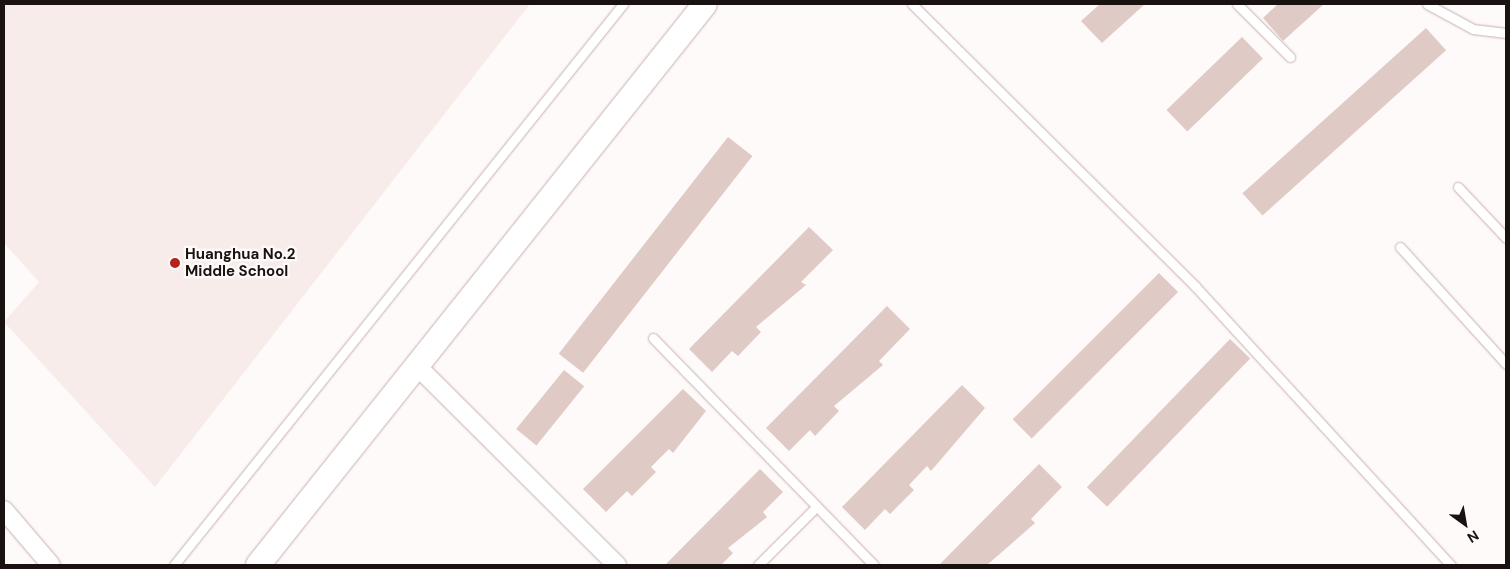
<!DOCTYPE html>
<style>
body{margin:0}
#map{position:relative;width:1510px;height:569px;overflow:hidden;background:#fefaf9;font-family:"DM Sans",sans-serif}
div>[style]{position:absolute}
.built>*{inset:0;background:#f7ecea}
.building>*{inset:0;background:#dfcac6;transform-origin:0 0}
.roads{filter:drop-shadow(0 0 1px #c5b1ad) drop-shadow(0 0 1px #c5b1ad)}
.lane>*{height:9px;margin:-4.5px;padding:0 4.5px;transform-origin:4.5px;border-radius:4.5px;background:#fff}
.street>*{height:18px;margin:-9px;padding:0 9px;transform-origin:9px;border-radius:9px;background:#fff}
.secondary>*{height:24px;margin:-12px;padding:0 12px;transform-origin:12px;border-radius:12px;background:#fff}
.dots>*{width:14px;height:14px;translate:-50% -50%;box-sizing:border-box;border:2px solid #fefaf9;border-radius:50%}
span{translate:-50% -50%;white-space:nowrap;text-align:center;line-height:1.15;-webkit-text-stroke:4.5px #fefaf9;paint-order:stroke}
.poi-label{font-size:15px;color:#191211;font-weight:700}
.left{translate:0 -50%;text-align:left}
.frame{position:absolute;inset:0;border:5px solid #191211;pointer-events:none}
.north{position:absolute;left:1440px;top:499px;width:50px;height:50px;-webkit-text-stroke:4px #fefaf9;paint-order:stroke;rotate:148deg;font-size:14px;font-weight:700;line-height:20px;text-align:center;color:#191211}
.north::after{content:'';display:block;margin:auto;width:18px;height:22px;background:#191211;clip-path:polygon(50% 0,100% 100%,50% 72%,0 100%)}
</style>
<div id="map">
<div class="built">
<i style="clip-path:polygon(4px 4px,530px 4px,155px 487px,4px 322px,39px 282px,4px 243px)"></i>
</div>
<div class="building">
<i style="clip-path:polygon(1100px 4px,1145px 4px,1102px 43px,1081px 21px)"></i>
<i style="clip-path:polygon(1278px 4px,1324px 4px,1283px 41px,1263px 18px)"></i>
<i style="left:1426px;top:28px;width:30px;height:247px;rotate:48deg"></i>
<i style="left:1242px;top:37px;width:30px;height:105px;rotate:46deg"></i>
<i style="left:728px;top:137px;width:31px;height:275px;rotate:38deg"></i>
<i style="clip-path:polygon(809px 227px,833px 250px,801px 282px,806px 285px,756px 327px,761px 332px,738px 356px,732px 351px,712px 372px,689px 349px)"></i>
<i style="left:1159px;top:273px;width:27px;height:207px;rotate:45deg"></i>
<i style="clip-path:polygon(887px 306px,910px 329px,879px 361px,883px 365px,834px 406px,839px 411px,815px 436px,810px 430px,789px 451px,766px 428px)"></i>
<i style="left:1230px;top:339px;width:28px;height:206px;rotate:44deg"></i>
<i style="left:564px;top:370px;width:26px;height:76px;rotate:39deg"></i>
<i style="clip-path:polygon(962px 385px,985px 408px,931px 471px,927px 466px,909px 485px,914px 490px,890px 514px,885px 509px,865px 530px,842px 507px)"></i>
<i style="clip-path:polygon(683px 389px,706px 411px,673px 453px,669px 449px,651px 467px,656px 472px,632px 496px,627px 491px,606px 512px,583px 489px)"></i>
<i style="clip-path:polygon(1039px 464px,1062px 487px,1031px 519px,1035px 523px,987px 565px,939px 565px)"></i>
<i style="clip-path:polygon(760px 469px,783px 492px,763px 512px,767px 517px,728px 548px,733px 553px,721px 565px,665px 565px)"></i>
</div>
<div class="roads">
<div class="lane">
<i style="left:912px;top:4px;width:400px;rotate:44.9deg"></i>
<i style="left:1195px;top:286px;width:379px;rotate:47.5deg"></i>
<i style="left:1237px;top:4px;width:75px;rotate:45deg"></i>
<i style="left:1427px;top:4px;width:52px;rotate:28.5deg"></i>
<i style="left:1473px;top:29px;width:33px;rotate:7deg"></i>
<i style="left:1458px;top:187px;width:70px;rotate:46.7deg"></i>
<i style="left:1400px;top:247px;width:158px;rotate:47.8deg"></i>
<i style="left:653px;top:338px;width:317px;rotate:45.8deg"></i>
<i style="left:174px;top:565px;width:719px;rotate:-51.33deg"></i>
<i style="left:758px;top:565px;width:83px;rotate:-45deg"></i>
</div>
<div class="street">
<i style="left:416px;top:365px;width:284px;rotate:44.9deg"></i>
<i style="left:4px;top:510px;width:72px;rotate:49.5deg"></i>
</div>
<div class="secondary">
<i style="left:258px;top:565px;width:717px;rotate:-51.45deg"></i>
</div>
</div>
<div class="dots">
<i style="left:175px;top:263px;background:#b3231d"></i>
</div>
<div class="poi-label">
<span class="left" style="left:185px;top:263px">Huanghua No.2<br>Middle School</span>
</div>
<div class="frame"></div>
<div class="north">N</div>
</div>
